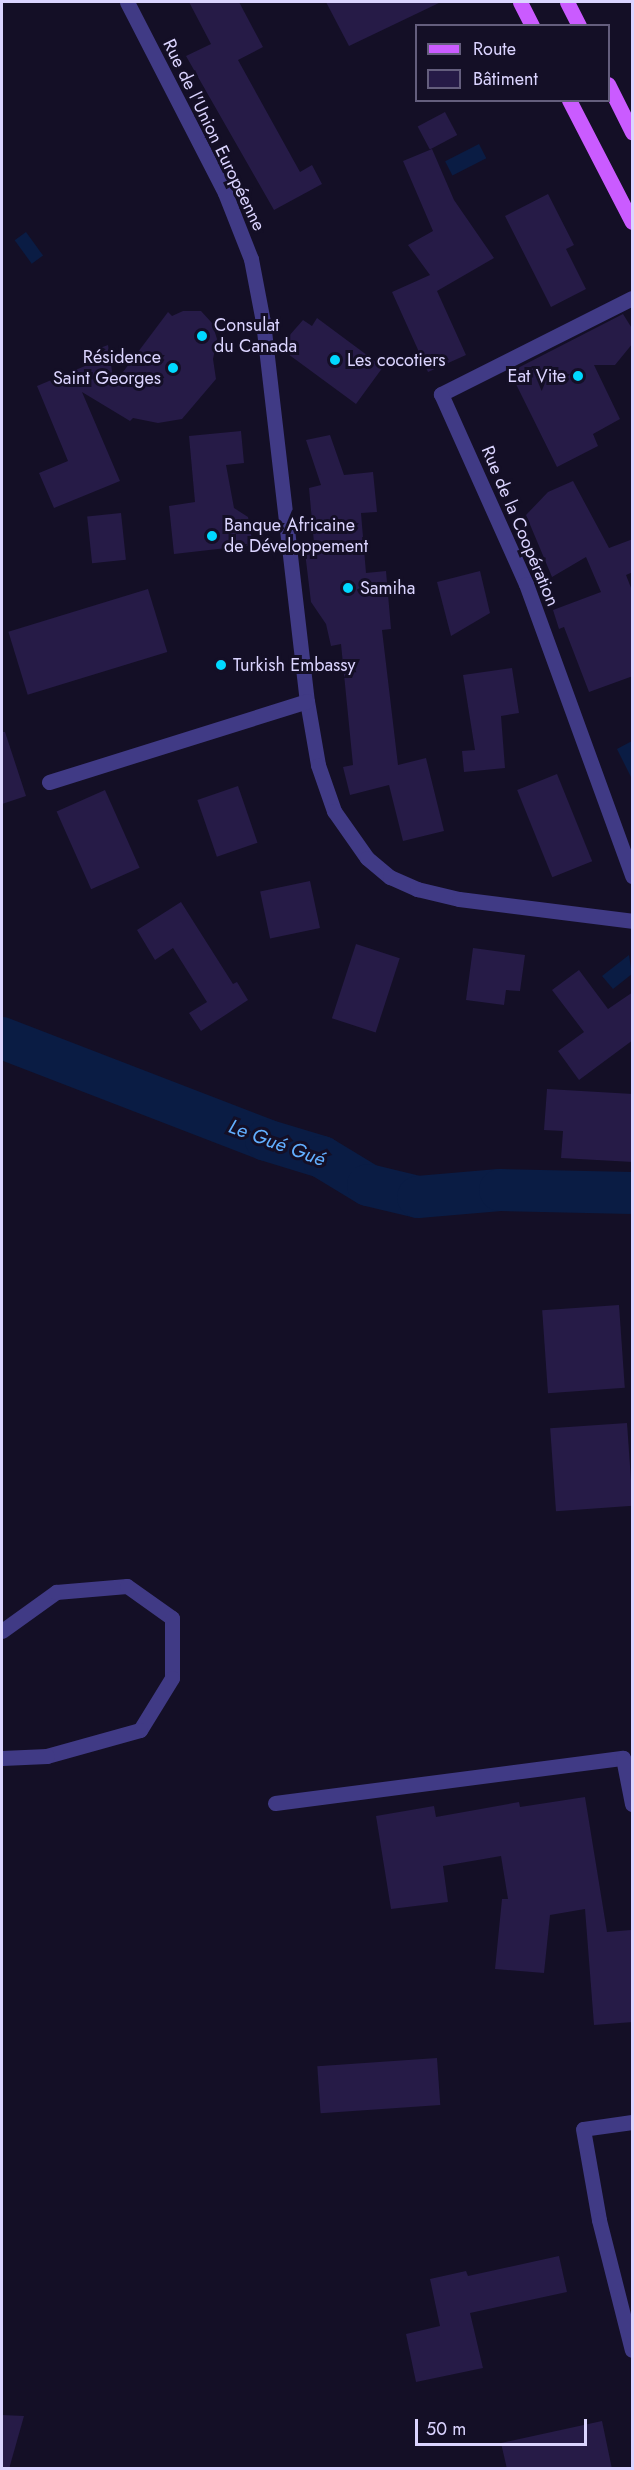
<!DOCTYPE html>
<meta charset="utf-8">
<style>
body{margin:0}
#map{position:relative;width:634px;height:2470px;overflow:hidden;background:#140f26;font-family:Jost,sans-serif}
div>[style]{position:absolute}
.water>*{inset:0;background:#0a1c44;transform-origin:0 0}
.river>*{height:42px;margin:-21px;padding:0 21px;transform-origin:21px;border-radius:21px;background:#0a1c44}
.building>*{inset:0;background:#261b47;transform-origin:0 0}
.minor>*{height:15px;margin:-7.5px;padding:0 7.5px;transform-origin:7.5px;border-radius:7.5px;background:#403a85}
.major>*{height:15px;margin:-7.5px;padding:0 7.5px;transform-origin:7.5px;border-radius:7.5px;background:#ca5bff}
.dots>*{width:16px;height:16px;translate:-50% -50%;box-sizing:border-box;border:3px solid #140f26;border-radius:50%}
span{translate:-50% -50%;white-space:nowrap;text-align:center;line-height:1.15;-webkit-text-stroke:6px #140f26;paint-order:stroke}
.street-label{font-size:18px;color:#dbd4ff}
.poi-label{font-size:18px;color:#dbd4ff}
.left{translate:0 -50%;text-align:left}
.right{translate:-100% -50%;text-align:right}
.water-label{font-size:20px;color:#62afff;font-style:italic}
.frame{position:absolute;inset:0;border:3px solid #dbd4ff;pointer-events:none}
.legend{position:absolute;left:415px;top:24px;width:195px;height:78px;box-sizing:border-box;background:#140f26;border:2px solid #645e7d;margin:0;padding:8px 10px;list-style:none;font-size:18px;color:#dbd4ff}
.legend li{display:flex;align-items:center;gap:12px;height:30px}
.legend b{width:30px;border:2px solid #645e7d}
.scale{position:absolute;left:415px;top:2419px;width:172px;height:27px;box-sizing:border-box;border:3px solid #dbd4ff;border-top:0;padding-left:8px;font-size:18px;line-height:21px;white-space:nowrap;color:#dbd4ff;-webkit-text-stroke:4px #140f26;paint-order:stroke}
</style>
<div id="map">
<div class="water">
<i style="left:479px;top:144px;width:16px;height:38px;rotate:63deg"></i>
<i style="left:26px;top:232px;width:29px;height:14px;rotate:54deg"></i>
<i style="clip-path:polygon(632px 741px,632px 779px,617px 749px)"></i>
<i style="clip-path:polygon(629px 955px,632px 974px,613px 989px,602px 976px)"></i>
</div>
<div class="river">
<i style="left:2px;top:1038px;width:283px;rotate:21.1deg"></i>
<i style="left:266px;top:1140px;width:59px;rotate:16.9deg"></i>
<i style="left:322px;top:1157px;width:54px;rotate:31.3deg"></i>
<i style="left:368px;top:1185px;width:51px;rotate:13.5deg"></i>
<i style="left:418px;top:1197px;width:82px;rotate:-4.9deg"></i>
<i style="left:500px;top:1190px;width:132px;rotate:1.3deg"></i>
</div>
<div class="building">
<i style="clip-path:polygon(189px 2px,239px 2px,263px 47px,238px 60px,300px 172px,312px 165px,322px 184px,274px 210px,186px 56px,211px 44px)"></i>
<i style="clip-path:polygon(326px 2px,441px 2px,349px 46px)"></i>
<i style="left:445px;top:112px;width:26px;height:31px;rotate:62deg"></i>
<i style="clip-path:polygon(432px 149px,454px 200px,494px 258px,437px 291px,466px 355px,428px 372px,392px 292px,430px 275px,408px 245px,433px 231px,403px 161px)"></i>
<i style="clip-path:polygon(548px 194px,574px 245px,566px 249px,586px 289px,551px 307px,505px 216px)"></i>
<i style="clip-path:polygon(183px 311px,201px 311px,212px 323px,217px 339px,213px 359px,216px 379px,182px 419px,158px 423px,133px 418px,130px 421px,82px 392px,120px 481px,54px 508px,39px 473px,68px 461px,37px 386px,85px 366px,81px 355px,108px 345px,114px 384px,168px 312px,172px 316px)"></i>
<i style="clip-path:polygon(623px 314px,633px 330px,633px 343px,615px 365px,594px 365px,620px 419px,593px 434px,598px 446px,557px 467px,510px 372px)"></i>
<i style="clip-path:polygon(317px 318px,383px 367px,356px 404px,288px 354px,290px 351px,281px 345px,303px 320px,312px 326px)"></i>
<i style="clip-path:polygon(241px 431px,244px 463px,226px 465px,234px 508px,248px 517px,253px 545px,174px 554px,169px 506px,195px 502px,189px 436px)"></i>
<i style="clip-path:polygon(330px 435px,344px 475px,373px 472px,377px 512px,361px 513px,366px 573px,386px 571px,391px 629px,382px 630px,398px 765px,426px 758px,444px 831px,403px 841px,389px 785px,350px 795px,343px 767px,353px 765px,341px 644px,331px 646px,326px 624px,311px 602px,304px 544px,314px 543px,309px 488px,321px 485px,306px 440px)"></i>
<i style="clip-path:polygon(573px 481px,609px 548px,633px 539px,633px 572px,626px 575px,633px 593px,633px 676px,589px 692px,564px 627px,559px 629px,553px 610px,601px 592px,586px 557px,552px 577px,526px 515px,548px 492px)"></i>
<i style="left:121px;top:513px;width:47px;height:34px;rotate:84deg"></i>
<i style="clip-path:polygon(480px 571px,490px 613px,451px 636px,437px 582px)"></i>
<i style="left:148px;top:589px;width:66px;height:146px;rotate:73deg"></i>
<i style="clip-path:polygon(512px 668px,519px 713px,501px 716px,505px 768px,464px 772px,462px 751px,475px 750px,463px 675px)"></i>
<i style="clip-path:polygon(2px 732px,5px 732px,26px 796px,2px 804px)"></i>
<i style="left:557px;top:774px;width:94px;height:43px;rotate:68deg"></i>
<i style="left:238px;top:786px;width:60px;height:43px;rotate:71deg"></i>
<i style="left:105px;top:790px;width:85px;height:53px;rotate:66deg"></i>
<i style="left:310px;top:881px;width:48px;height:51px;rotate:78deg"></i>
<i style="clip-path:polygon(181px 902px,233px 984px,237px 982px,248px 1000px,201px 1031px,189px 1013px,207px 1002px,173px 948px,155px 960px,137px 930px)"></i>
<i style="left:356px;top:944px;width:46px;height:78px;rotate:18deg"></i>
<i style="clip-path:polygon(473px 948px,525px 955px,520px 991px,506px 990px,504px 1005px,466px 1000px)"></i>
<i style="clip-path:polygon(579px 970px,608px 1009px,633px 992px,633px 1040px,579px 1080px,558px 1051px,584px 1032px,552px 990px)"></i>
<i style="clip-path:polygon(547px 1089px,633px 1094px,633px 1162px,561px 1158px,563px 1131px,544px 1130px)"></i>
<i style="left:619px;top:1305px;width:83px;height:77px;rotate:86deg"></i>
<i style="left:627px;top:1423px;width:83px;height:77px;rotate:86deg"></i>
<i style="clip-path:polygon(585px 1797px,607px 1932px,631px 1930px,633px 2022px,594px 2025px,585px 1909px,550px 1915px,544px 1973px,495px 1969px,502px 1899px,508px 1899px,501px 1856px,443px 1866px,448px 1902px,391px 1909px,376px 1816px,434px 1806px,436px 1817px,519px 1802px,520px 1807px)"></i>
<i style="left:437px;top:2058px;width:47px;height:120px;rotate:86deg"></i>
<i style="clip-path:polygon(559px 2256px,567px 2292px,470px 2313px,483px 2368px,416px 2382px,406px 2334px,440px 2326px,430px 2279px,466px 2271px,468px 2276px)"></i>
<i style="clip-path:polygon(2px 2415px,24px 2416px,9px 2469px,2px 2469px)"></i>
<i style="clip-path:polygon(602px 2421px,612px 2469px,507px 2469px,501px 2443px)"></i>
</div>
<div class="minor">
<i style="left:127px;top:2px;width:215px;rotate:62.8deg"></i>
<i style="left:225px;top:193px;width:71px;rotate:68.5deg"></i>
<i style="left:251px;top:259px;width:64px;rotate:79.2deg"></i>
<i style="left:263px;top:322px;width:382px;rotate:83.4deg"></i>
<i style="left:307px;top:701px;width:65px;rotate:80.2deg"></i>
<i style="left:318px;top:765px;width:49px;rotate:70.8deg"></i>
<i style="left:334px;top:811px;width:57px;rotate:54.9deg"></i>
<i style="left:367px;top:858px;width:30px;rotate:40deg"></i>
<i style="left:390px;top:877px;width:30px;rotate:24deg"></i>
<i style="left:417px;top:889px;width:43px;rotate:13.4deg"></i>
<i style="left:459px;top:899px;width:174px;rotate:7.2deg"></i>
<i style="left:632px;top:298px;width:214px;rotate:153.3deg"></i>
<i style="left:441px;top:394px;width:208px;rotate:65.9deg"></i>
<i style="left:526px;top:584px;width:311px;rotate:70deg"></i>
<i style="left:49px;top:782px;width:270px;rotate:-17.4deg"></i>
<i style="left:2px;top:1631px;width:67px;rotate:-35.8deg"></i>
<i style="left:56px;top:1592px;width:71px;rotate:-4.8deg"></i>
<i style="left:127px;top:1586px;width:55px;rotate:35.4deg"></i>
<i style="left:172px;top:1618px;width:60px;rotate:90deg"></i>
<i style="left:172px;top:1678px;width:61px;rotate:121.6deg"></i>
<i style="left:140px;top:1730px;width:97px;rotate:164.4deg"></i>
<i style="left:47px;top:1756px;width:45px;rotate:177.5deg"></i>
<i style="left:275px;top:1803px;width:351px;rotate:-7.4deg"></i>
<i style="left:623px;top:1758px;width:47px;rotate:78.9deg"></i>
<i style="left:632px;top:2122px;width:49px;rotate:171.9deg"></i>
<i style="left:583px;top:2129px;width:92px;rotate:80deg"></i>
<i style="left:599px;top:2220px;width:134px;rotate:75.8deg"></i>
</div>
<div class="major">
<i style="left:520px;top:2px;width:27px;rotate:63deg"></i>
<i style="left:567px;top:2px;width:27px;rotate:63deg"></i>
<i style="left:608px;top:84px;width:54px;rotate:63.4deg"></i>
<i style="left:569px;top:100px;width:137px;rotate:62.7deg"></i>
</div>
<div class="dots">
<i style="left:202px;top:336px;background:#00d9ff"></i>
<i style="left:335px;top:360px;background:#00d9ff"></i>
<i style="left:173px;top:368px;background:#00d9ff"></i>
<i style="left:578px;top:376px;background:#00d9ff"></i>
<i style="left:212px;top:536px;background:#00d9ff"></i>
<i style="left:348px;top:588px;background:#00d9ff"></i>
<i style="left:221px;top:665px;background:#00d9ff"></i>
</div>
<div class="street-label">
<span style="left:214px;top:135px;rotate:64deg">Rue de l'Union Européenne</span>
<span style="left:520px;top:526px;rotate:67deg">Rue de la Coopération</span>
</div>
<div class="poi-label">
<span class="left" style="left:214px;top:336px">Consulat<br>du Canada</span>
<span class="right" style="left:161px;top:368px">Résidence<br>Saint Georges</span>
<span class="left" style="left:347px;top:360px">Les cocotiers</span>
<span class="right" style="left:566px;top:376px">Eat Vite</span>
<span class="left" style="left:224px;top:536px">Banque Africaine<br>de Développement</span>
<span class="left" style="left:360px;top:588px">Samiha</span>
<span class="left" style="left:233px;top:665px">Turkish Embassy</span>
</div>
<div class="water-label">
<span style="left:277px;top:1143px;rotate:20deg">Le Gué Gué</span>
</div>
<div class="frame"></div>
<ul class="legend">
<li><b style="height:8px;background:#ca5bff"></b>Route</li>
<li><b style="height:16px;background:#261b47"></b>Bâtiment</li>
</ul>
<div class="scale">50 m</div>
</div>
